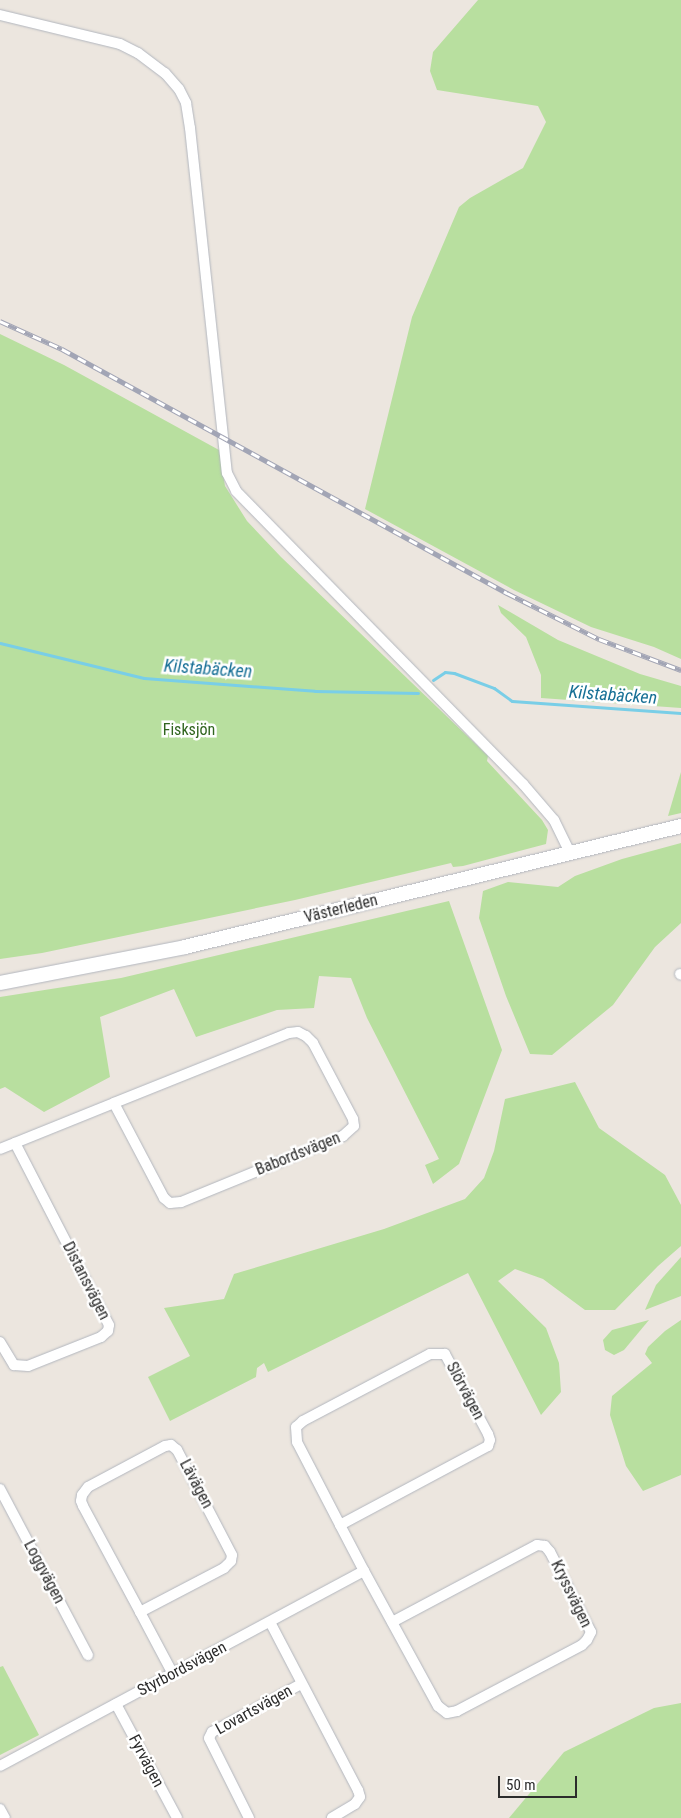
<!DOCTYPE html>
<meta charset="utf-8">
<style>
body{margin:0}
#map{position:relative;width:681px;height:1818px;overflow:hidden;background:#ece6df;font-family:"Roboto Condensed",sans-serif}
div>[style]{position:absolute}
.green>*{inset:0;background:#b8df9f}
.stream>*{height:3px;margin:-1.5px;padding:0 1.5px;transform-origin:1.5px;border-radius:1.5px;background:#79cee7}
.roads{filter:drop-shadow(0 0 1px #b2b6be) drop-shadow(0 0 1px #b2b6be)}
.street>*{height:10px;margin:-5px;padding:0 5px;transform-origin:5px;border-radius:5px;background:#fff}
.secondary>*{height:14px;margin:-7px;padding:0 7px;transform-origin:7px;border-radius:7px;background:#fff}
.rail>*{height:5px;margin-top:-2.5px;transform-origin:0;background:repeating-linear-gradient(90deg,#fff 0 9px,#a2a5b5 0 18px);box-sizing:border-box;border-block:1px solid #a2a5b5}
span{translate:-50% -50%;white-space:nowrap;text-align:center;line-height:1.15;-webkit-text-stroke:5px #fff;paint-order:stroke}
.park-label{font-size:16px;color:#31651f}
.street-label{font-size:16px;color:#2c2c2c}
.water-label{font-size:18px;color:#166f95;font-style:italic}
.scale{position:absolute;left:498px;top:1776px;width:79px;height:22px;box-sizing:border-box;border:2px solid #2c2c2c;border-top:0;padding-left:6px;font-size:15px;line-height:18px;white-space:nowrap;color:#2c2c2c;-webkit-text-stroke:4px #fff;paint-order:stroke}
</style>
<div id="map">
<div class="green">
<i style="clip-path:polygon(478px 0,681px 0,681px 659px,654px 647px,591px 627px,514px 590px,365px 509px,412px 317px,459px 207px,470px 198px,523px 168px,546px 122px,538px 106px,437px 90px,430px 71px,433px 52px)"></i>
<i style="clip-path:polygon(0 334px,64px 365px,219px 450px,225px 486px,247px 521px,281px 557px,488px 756px,487px 761px,542px 820px,548px 830px,546px 844px,463px 866px,453px 867px,451px 863px,295px 900px,42px 953px,0 959px)"></i>
<i style="clip-path:polygon(498px 605px,558px 640px,640px 674px,681px 686px,681px 708px,541px 698px,541px 675px,526px 637px,501px 613px)"></i>
<i style="clip-path:polygon(681px 772px,681px 813px,668px 816px)"></i>
<i style="clip-path:polygon(681px 843px,681px 923px,655px 947px,613px 1005px,552px 1055px,530px 1054px,506px 996px,479px 918px,483px 891px,508px 882px,558px 887px,575px 876px,622px 859px)"></i>
<i style="clip-path:polygon(449px 901px,502px 1050px,459px 1164px,433px 1184px,425px 1165px,439px 1159px,367px 1018px,351px 978px,319px 976px,314px 1008px,277px 1010px,196px 1037px,174px 989px,100px 1017px,110px 1077px,44px 1112px,5px 1087px,0 1089px,0 997px,121px 978px)"></i>
<i style="clip-path:polygon(575px 1082px,599px 1128px,665px 1175px,681px 1205px,681px 1246px,658px 1266px,615px 1310px,585px 1310px,543px 1279px,515px 1269px,498px 1281px,546px 1328px,559px 1363px,561px 1392px,541px 1415px,468px 1273px,268px 1372px,264px 1363px,257px 1368px,256px 1377px,170px 1421px,148px 1377px,190px 1356px,164px 1308px,224px 1299px,234px 1274px,384px 1229px,465px 1199px,484px 1178px,494px 1151px,505px 1099px)"></i>
<i style="clip-path:polygon(681px 1257px,681px 1296px,645px 1310px,656px 1285px)"></i>
<i style="clip-path:polygon(649px 1320px,624px 1350px,614px 1355px,605px 1350px,603px 1340px,612px 1330px)"></i>
<i style="clip-path:polygon(681px 1320px,681px 1475px,643px 1491px,626px 1466px,610px 1415px,612px 1396px,652px 1363px,645px 1354px,648px 1347px,665px 1331px)"></i>
<i style="clip-path:polygon(3px 1666px,39px 1735px,0 1755px,0 1667px)"></i>
<i style="clip-path:polygon(681px 1703px,681px 1818px,509px 1818px,564px 1752px,654px 1708px)"></i>
</div>
<div class="stream">
<i style="left:0;top:643px;width:148px;rotate:13.7deg"></i>
<i style="left:144px;top:678px;width:171px;rotate:4.3deg"></i>
<i style="left:315px;top:691px;width:103px;rotate:1.1deg"></i>
<i style="left:433px;top:680px;width:14px;rotate:-34deg"></i>
<i style="left:445px;top:672px;width:9px;rotate:6deg"></i>
<i style="left:454px;top:673px;width:43px;rotate:20.6deg"></i>
<i style="left:494px;top:688px;width:22px;rotate:36deg"></i>
<i style="left:512px;top:701px;width:169px;rotate:4.1deg"></i>
</div>
<div class="roads">
<div class="street">
<i style="left:0;top:15px;width:123px;rotate:13.6deg"></i>
<i style="left:120px;top:44px;width:20px;rotate:27deg"></i>
<i style="left:138px;top:53px;width:34px;rotate:37deg"></i>
<i style="left:165px;top:73px;width:21px;rotate:49deg"></i>
<i style="left:179px;top:89px;width:16px;rotate:63deg"></i>
<i style="left:186px;top:103px;width:25px;rotate:81deg"></i>
<i style="left:190px;top:128px;width:347px;rotate:83.9deg"></i>
<i style="left:227px;top:473px;width:20px;rotate:63deg"></i>
<i style="left:236px;top:491px;width:410px;rotate:45.6deg"></i>
<i style="left:523px;top:784px;width:48px;rotate:49.3deg"></i>
<i style="left:554px;top:820px;width:37px;rotate:64deg"></i>
<i style="left:680px;top:974px;width:1px;rotate:45deg"></i>
<i style="left:0;top:1149px;width:123px;rotate:-22deg"></i>
<i style="left:114px;top:1103px;width:188px;rotate:-21.8deg"></i>
<i style="left:289px;top:1033px;width:9px;rotate:-6deg"></i>
<i style="left:298px;top:1032px;width:9px;rotate:27deg"></i>
<i style="left:306px;top:1036px;width:10px;rotate:45deg"></i>
<i style="left:313px;top:1043px;width:86px;rotate:62.2deg"></i>
<i style="left:353px;top:1119px;width:7px;rotate:82deg"></i>
<i style="left:354px;top:1126px;width:15px;rotate:138deg"></i>
<i style="left:343px;top:1136px;width:175px;rotate:157.8deg"></i>
<i style="left:181px;top:1202px;width:11px;rotate:175deg"></i>
<i style="left:170px;top:1203px;width:8px;rotate:-140deg"></i>
<i style="left:164px;top:1198px;width:107px;rotate:-117.8deg"></i>
<i style="left:0;top:1342px;width:27px;rotate:59deg"></i>
<i style="left:14px;top:1365px;width:14px;rotate:4deg"></i>
<i style="left:28px;top:1366px;width:79px;rotate:-21.7deg"></i>
<i style="left:101px;top:1337px;width:9px;rotate:-41deg"></i>
<i style="left:108px;top:1331px;width:6px;rotate:-81deg"></i>
<i style="left:109px;top:1325px;width:205px;rotate:-117.3deg"></i>
<i style="left:0;top:1489px;width:188px;rotate:62.1deg"></i>
<i style="left:340px;top:1525px;width:168px;rotate:-28.1deg"></i>
<i style="left:488px;top:1446px;width:6px;rotate:-72deg"></i>
<i style="left:490px;top:1440px;width:6px;rotate:-108deg"></i>
<i style="left:488px;top:1434px;width:91px;rotate:-118.3deg"></i>
<i style="left:445px;top:1354px;width:15px;rotate:180deg"></i>
<i style="left:430px;top:1354px;width:144px;rotate:152.2deg"></i>
<i style="left:303px;top:1421px;width:9px;rotate:139deg"></i>
<i style="left:296px;top:1427px;width:15px;rotate:86deg"></i>
<i style="left:297px;top:1442px;width:93px;rotate:62.6deg"></i>
<i style="left:340px;top:1525px;width:52px;rotate:62.4deg"></i>
<i style="left:364px;top:1571px;width:154px;rotate:61.3deg"></i>
<i style="left:438px;top:1706px;width:11px;rotate:38deg"></i>
<i style="left:447px;top:1713px;width:10px;rotate:-11deg"></i>
<i style="left:457px;top:1711px;width:141px;rotate:-27.8deg"></i>
<i style="left:582px;top:1645px;width:7px;rotate:-45deg"></i>
<i style="left:587px;top:1640px;width:9px;rotate:-63deg"></i>
<i style="left:591px;top:1632px;width:90px;rotate:-117.1deg"></i>
<i style="left:550px;top:1552px;width:8px;rotate:-130deg"></i>
<i style="left:545px;top:1546px;width:8px;rotate:-173deg"></i>
<i style="left:537px;top:1545px;width:164px;rotate:152deg"></i>
<i style="left:140px;top:1612px;width:95px;rotate:-27.6deg"></i>
<i style="left:224px;top:1568px;width:10px;rotate:-45deg"></i>
<i style="left:231px;top:1561px;width:6px;rotate:-81deg"></i>
<i style="left:232px;top:1555px;width:119px;rotate:-117.6deg"></i>
<i style="left:177px;top:1450px;width:8px;rotate:-140deg"></i>
<i style="left:171px;top:1445px;width:6px;rotate:171deg"></i>
<i style="left:165px;top:1446px;width:87px;rotate:152deg"></i>
<i style="left:88px;top:1487px;width:10px;rotate:127deg"></i>
<i style="left:82px;top:1495px;width:6px;rotate:99deg"></i>
<i style="left:81px;top:1501px;width:5px;rotate:68deg"></i>
<i style="left:83px;top:1506px;width:120px;rotate:61.7deg"></i>
<i style="left:140px;top:1612px;width:70px;rotate:62deg"></i>
<i style="left:270px;top:1622px;width:190px;rotate:62.4deg"></i>
<i style="left:358px;top:1790px;width:7px;rotate:74deg"></i>
<i style="left:360px;top:1797px;width:9px;rotate:126deg"></i>
<i style="left:355px;top:1804px;width:27px;rotate:149deg"></i>
<i style="left:116px;top:1704px;width:129px;rotate:61.8deg"></i>
<i style="left:0;top:1766px;width:413px;rotate:-28.2deg"></i>
<i style="left:0;top:1809px;width:10px;rotate:61deg"></i>
<i style="left:249px;top:1818px;width:89px;rotate:-116.6deg"></i>
<i style="left:209px;top:1738px;width:7px;rotate:-63deg"></i>
<i style="left:212px;top:1732px;width:9px;rotate:-27deg"></i>
<i style="left:220px;top:1728px;width:92px;rotate:-28.5deg"></i>
</div>
<div class="secondary">
<i style="left:0;top:983px;width:188px;rotate:-11deg"></i>
<i style="left:185px;top:947px;width:511px;rotate:-13.71deg"></i>
</div>
</div>
<div class="rail">
<i style="left:0;top:321px;width:68px;rotate:24.3deg"></i>
<i style="left:62px;top:349px;width:508px;rotate:28.74deg"></i>
<i style="left:507px;top:593px;width:103px;rotate:26.6deg"></i>
<i style="left:599px;top:639px;width:88px;rotate:20.7deg"></i>
</div>
<div class="park-label">
<span style="left:189px;top:730px">Fisksjön</span>
</div>
<div class="street-label">
<span style="left:341px;top:909px;rotate:-14deg">Västerleden</span>
<span style="left:298px;top:1154px;rotate:-22deg">Babordsvägen</span>
<span style="left:86px;top:1281px;rotate:63deg">Distansvägen</span>
<span style="left:465px;top:1391px;rotate:62deg">Slörvägen</span>
<span style="left:196px;top:1484px;rotate:62deg">Lävägen</span>
<span style="left:44px;top:1572px;rotate:62deg">Loggvägen</span>
<span style="left:571px;top:1594px;rotate:64deg">Kryssvägen</span>
<span style="left:182px;top:1669px;rotate:-28deg">Styrbordsvägen</span>
<span style="left:254px;top:1710px;rotate:-29deg">Lovartsvägen</span>
<span style="left:146px;top:1761px;rotate:62deg">Fyrvägen</span>
</div>
<div class="water-label">
<span style="left:208px;top:669px;rotate:4deg">Kilstabäcken</span>
<span style="left:613px;top:695px;rotate:4deg">Kilstabäcken</span>
</div>
<div class="scale">50 m</div>
</div>
